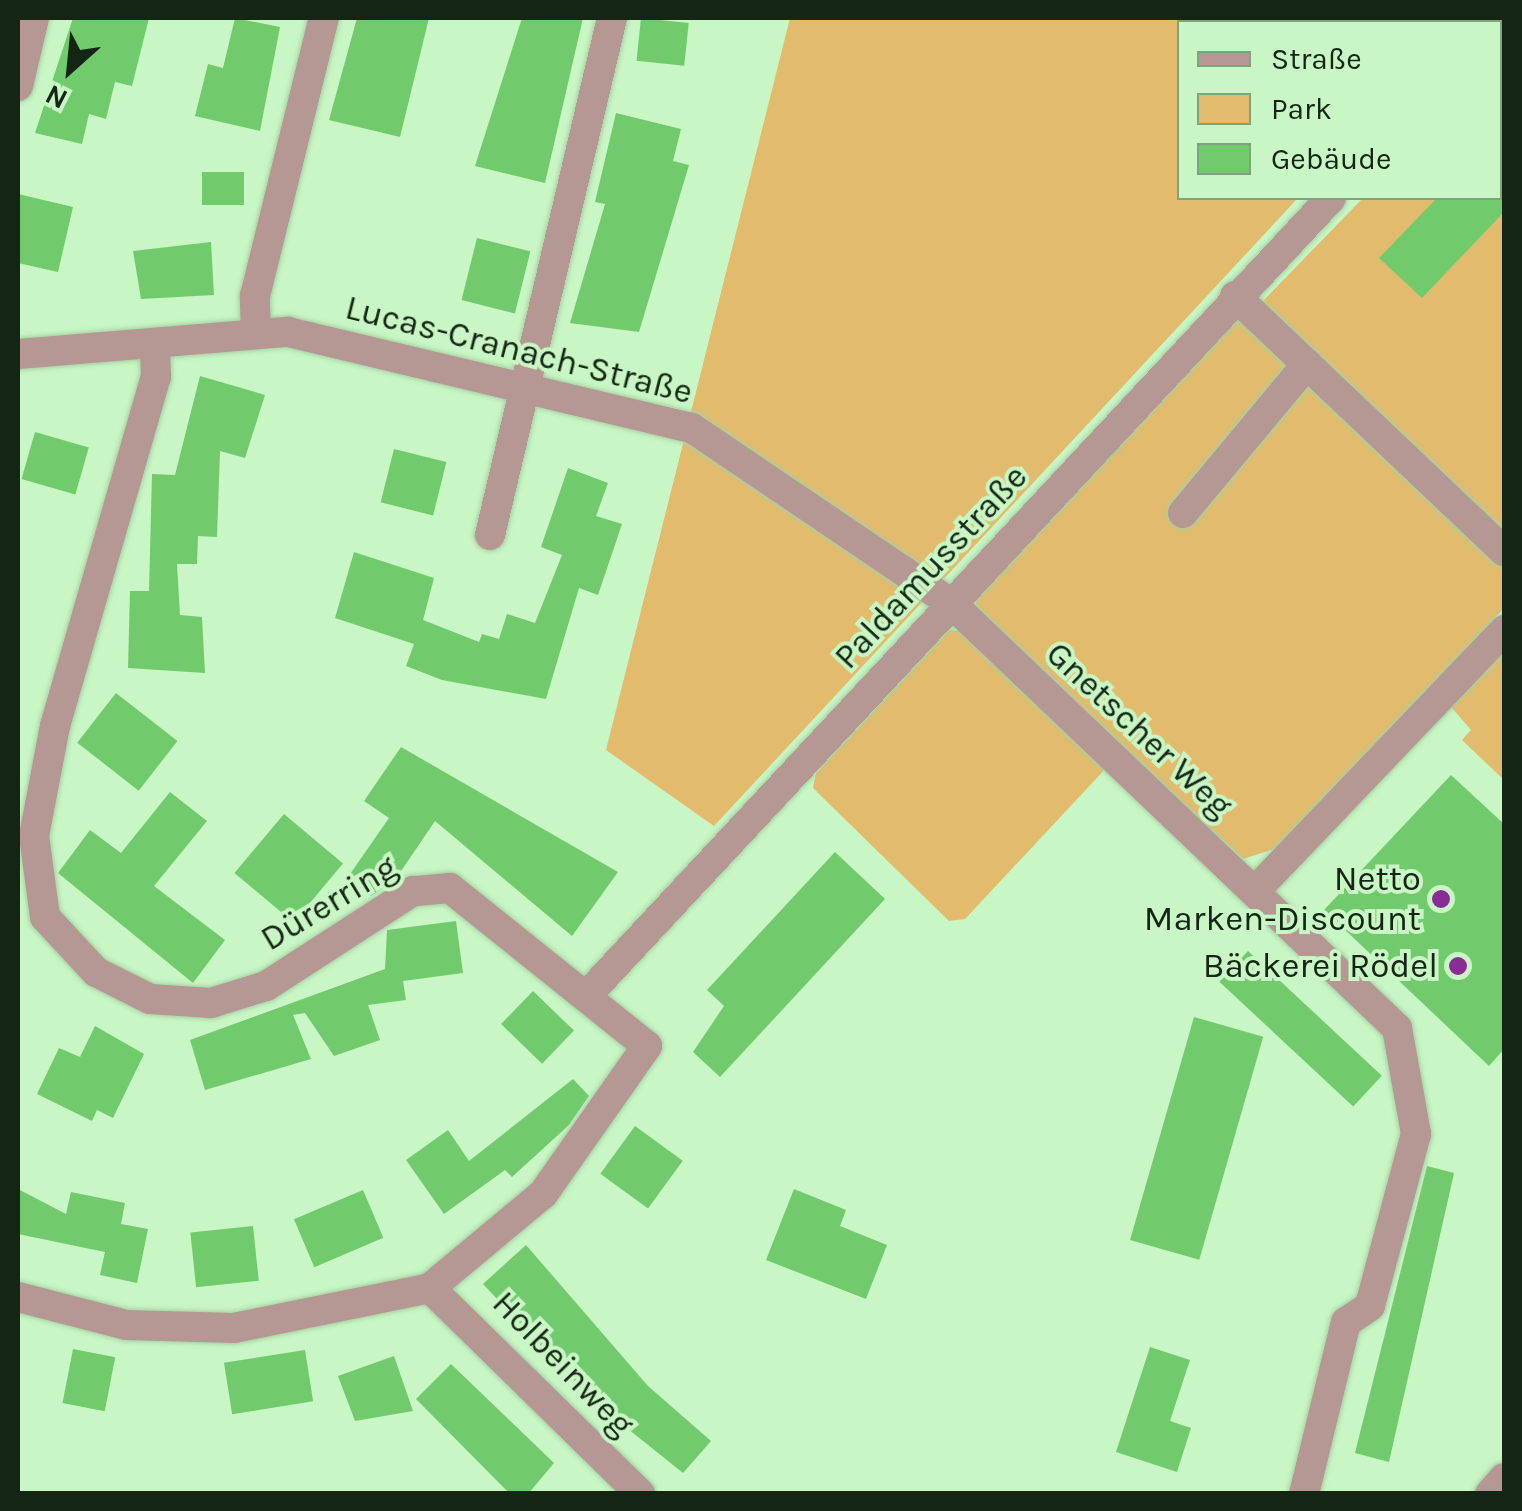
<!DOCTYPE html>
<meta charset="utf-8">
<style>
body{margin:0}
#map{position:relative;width:1522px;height:1511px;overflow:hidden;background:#c8f6c4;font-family:Karla,sans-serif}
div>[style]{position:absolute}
.green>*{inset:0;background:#e3bb6c}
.building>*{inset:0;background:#71cb6c;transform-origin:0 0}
.roads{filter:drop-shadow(0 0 2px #a8d0a4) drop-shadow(0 0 2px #a8d0a4)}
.minor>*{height:30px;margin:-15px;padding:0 15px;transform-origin:15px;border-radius:15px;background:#b59794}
.dots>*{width:28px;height:28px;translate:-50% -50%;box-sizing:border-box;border:5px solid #c8f6c4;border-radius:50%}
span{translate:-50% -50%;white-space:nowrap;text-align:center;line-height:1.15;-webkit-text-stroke:8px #c8f6c4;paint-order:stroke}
.street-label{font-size:35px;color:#142513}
.poi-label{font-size:35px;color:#142513}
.right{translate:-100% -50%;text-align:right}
.frame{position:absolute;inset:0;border:20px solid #142513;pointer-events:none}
.legend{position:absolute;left:1177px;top:20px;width:325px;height:180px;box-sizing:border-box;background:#c8f6c4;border:2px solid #80a27d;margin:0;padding:12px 18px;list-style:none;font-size:30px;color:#142513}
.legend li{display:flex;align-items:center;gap:20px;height:50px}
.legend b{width:50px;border:2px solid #80a27d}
.north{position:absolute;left:20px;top:20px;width:100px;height:100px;-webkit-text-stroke:8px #c8f6c4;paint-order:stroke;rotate:207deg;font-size:28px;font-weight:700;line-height:40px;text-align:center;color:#142513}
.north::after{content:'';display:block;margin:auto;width:35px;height:45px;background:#142513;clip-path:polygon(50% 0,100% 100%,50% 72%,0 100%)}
</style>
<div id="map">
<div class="green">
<i style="clip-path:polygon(790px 18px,1475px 18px,1180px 22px,1180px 198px,1298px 198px,714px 826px,606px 750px)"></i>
<i style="clip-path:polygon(1504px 29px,1504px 535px,1262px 302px,1363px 198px,1500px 198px)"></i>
<i style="clip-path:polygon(1235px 316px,1504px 564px,1503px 609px,1281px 847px,1243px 859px,975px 610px,977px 594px)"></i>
<i style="clip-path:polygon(949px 630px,962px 631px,1108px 766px,965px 919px,949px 921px,813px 788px,816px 773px)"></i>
<i style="clip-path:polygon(1504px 644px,1504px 780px,1462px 740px,1471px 730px,1451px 707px)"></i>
</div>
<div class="building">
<i style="clip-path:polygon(73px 18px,149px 18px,132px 86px,115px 82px,106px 119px,89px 114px,82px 144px,35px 133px)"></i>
<i style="clip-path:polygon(235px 18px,280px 27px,260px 131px,195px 116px,208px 64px,223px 68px)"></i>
<i style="clip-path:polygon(357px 18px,429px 18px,400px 137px,329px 120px)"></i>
<i style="clip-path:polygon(522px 18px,583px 18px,545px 183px,475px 166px)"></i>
<i style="left:641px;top:18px;width:48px;height:43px;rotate:6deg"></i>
<i style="clip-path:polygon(616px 113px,681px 129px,673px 161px,689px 165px,639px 332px,570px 323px,605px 204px,595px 202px)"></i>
<i style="left:202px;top:172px;width:42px;height:33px"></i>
<i style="clip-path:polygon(18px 194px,73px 207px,58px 272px,18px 263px)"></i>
<i style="clip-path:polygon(1437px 198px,1504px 198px,1504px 212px,1422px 298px,1379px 258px)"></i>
<i style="left:477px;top:238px;width:55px;height:64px;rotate:14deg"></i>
<i style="clip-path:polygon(211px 242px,214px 295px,141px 299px,133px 251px)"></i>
<i style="clip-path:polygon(200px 376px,265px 395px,245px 458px,220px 451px,217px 537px,198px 536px,197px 564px,177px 564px,180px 615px,202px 617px,205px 673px,128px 668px,130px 591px,149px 591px,152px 474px,175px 475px)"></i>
<i style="left:35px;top:432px;width:56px;height:49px;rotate:16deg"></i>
<i style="left:394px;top:449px;width:54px;height:55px;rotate:14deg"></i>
<i style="clip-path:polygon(568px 468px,608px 483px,596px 516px,622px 524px,598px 595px,579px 588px,546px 699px,442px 680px,406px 666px,414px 644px,335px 618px,354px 552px,434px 578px,423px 620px,479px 642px,482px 634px,499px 639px,507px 614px,535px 623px,562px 555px,541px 547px)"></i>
<i style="left:116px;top:693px;width:78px;height:63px;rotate:38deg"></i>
<i style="clip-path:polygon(401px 747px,618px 872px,572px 936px,435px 821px,395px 880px,371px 896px,348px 877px,389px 818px,364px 801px)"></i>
<i style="clip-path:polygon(1451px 775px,1504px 824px,1504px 1049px,1489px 1066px,1324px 910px)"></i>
<i style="clip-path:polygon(170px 792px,207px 821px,154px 886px,225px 940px,193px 983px,58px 873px,90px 830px,121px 853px)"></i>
<i style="left:284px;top:814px;width:77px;height:77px;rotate:40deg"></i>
<i style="clip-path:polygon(835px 852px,885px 899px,720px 1077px,693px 1052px,724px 1006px,707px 990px)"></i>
<i style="clip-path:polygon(456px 921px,463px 973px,403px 981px,406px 1000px,368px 1005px,380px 1040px,334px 1056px,305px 1013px,293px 1015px,311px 1059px,205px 1090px,190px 1040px,385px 969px,387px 930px)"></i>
<i style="left:1248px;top:951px;width:183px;height:42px;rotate:43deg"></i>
<i style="left:533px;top:991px;width:57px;height:46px;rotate:44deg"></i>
<i style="left:1194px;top:1017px;width:72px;height:232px;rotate:16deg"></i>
<i style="clip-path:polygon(95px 1026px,144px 1054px,113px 1118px,97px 1110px,92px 1121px,37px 1094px,59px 1048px,80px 1057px)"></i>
<i style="clip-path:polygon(573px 1079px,589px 1096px,569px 1125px,512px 1177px,505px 1170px,444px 1214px,406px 1160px,448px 1130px,469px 1161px)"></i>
<i style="left:635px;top:1126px;width:59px;height:59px;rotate:36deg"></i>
<i style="clip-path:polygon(1427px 1166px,1454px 1173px,1389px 1462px,1355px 1453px)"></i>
<i style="clip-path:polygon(18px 1189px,66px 1214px,71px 1192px,125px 1203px,121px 1224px,148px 1229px,137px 1283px,100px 1275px,105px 1252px,18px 1234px)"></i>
<i style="clip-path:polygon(794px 1189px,846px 1210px,840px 1226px,887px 1245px,866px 1299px,766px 1260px)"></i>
<i style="left:363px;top:1190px;width:52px;height:75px;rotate:67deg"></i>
<i style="left:253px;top:1226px;width:55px;height:63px;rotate:84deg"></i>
<i style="clip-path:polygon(526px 1245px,648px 1386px,711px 1441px,683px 1473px,592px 1400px,483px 1284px)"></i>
<i style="clip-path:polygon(1150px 1347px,1190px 1360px,1170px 1421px,1191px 1428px,1177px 1472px,1116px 1452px)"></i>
<i style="left:73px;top:1349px;width:43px;height:55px;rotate:11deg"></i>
<i style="left:305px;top:1350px;width:52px;height:82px;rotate:81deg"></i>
<i style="clip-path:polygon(394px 1356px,413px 1411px,355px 1421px,338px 1376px)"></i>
<i style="clip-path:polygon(451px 1364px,554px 1463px,528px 1494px,510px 1494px,416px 1399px)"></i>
</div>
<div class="roads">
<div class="minor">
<i style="left:1493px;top:22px;width:5px;rotate:-53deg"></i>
<i style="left:18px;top:86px;width:70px;rotate:-76.8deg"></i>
<i style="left:1235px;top:296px;width:371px;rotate:43.5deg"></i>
<i style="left:256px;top:332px;width:36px;rotate:-92deg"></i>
<i style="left:255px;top:296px;width:286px;rotate:-76.1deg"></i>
<i style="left:18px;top:354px;width:271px;rotate:-4.7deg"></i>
<i style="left:288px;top:332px;width:415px;rotate:13.4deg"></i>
<i style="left:692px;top:428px;width:314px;rotate:34.1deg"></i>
<i style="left:952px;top:604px;width:615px;rotate:43.62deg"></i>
<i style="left:1397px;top:1028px;width:108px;rotate:79.8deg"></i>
<i style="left:1416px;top:1134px;width:178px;rotate:105deg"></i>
<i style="left:1370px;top:1306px;width:29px;rotate:146deg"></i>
<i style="left:1346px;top:1322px;width:177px;rotate:103.7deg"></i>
<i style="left:1183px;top:513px;width:194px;rotate:-50.2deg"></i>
<i style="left:490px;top:535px;width:531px;rotate:-76.72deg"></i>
<i style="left:1255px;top:891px;width:361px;rotate:-46.3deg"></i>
<i style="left:590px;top:992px;width:1086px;rotate:-46.98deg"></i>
<i style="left:430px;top:1288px;width:294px;rotate:44.4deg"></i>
<i style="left:18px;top:1297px;width:112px;rotate:14.5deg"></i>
<i style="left:126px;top:1325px;width:108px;rotate:1.6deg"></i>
<i style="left:234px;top:1328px;width:200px;rotate:-11.5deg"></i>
<i style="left:430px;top:1288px;width:147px;rotate:-39.8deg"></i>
<i style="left:543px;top:1194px;width:181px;rotate:-54.9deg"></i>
<i style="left:647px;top:1046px;width:253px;rotate:-141.3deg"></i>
<i style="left:450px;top:888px;width:37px;rotate:175deg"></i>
<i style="left:413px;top:891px;width:175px;rotate:147.1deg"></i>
<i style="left:266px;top:986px;width:58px;rotate:162.8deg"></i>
<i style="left:211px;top:1003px;width:61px;rotate:-176.2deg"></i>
<i style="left:150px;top:999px;width:60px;rotate:-153.4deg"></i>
<i style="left:96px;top:972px;width:75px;rotate:-132.8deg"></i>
<i style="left:45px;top:917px;width:82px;rotate:-97.7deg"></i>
<i style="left:34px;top:836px;width:112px;rotate:-79.2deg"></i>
<i style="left:55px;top:726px;width:363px;rotate:-73.9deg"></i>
<i style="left:156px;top:377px;width:32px;rotate:-92deg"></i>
<i style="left:1490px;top:1494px;width:21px;rotate:-49deg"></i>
</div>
</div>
<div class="dots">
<i style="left:1441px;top:899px;background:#8a2c96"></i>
<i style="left:1458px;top:966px;background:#8a2c96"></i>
</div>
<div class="street-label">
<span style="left:519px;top:350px;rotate:14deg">Lucas-Cranach-Straße</span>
<span style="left:931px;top:567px;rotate:-47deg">Paldamusstraße</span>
<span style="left:1139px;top:730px;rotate:43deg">Gnetscher Weg</span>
<span style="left:329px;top:903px;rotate:-31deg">Dürerring</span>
<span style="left:563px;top:1364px;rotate:46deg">Holbeinweg</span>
</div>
<div class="poi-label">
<span class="right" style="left:1421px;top:899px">Netto<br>Marken-Discount</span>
<span class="right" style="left:1438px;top:966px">Bäckerei Rödel</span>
</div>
<div class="frame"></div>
<ul class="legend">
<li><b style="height:12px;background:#b59794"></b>Straße</li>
<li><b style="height:28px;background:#e3bb6c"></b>Park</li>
<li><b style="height:28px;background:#71cb6c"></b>Gebäude</li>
</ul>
<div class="north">N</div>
</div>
